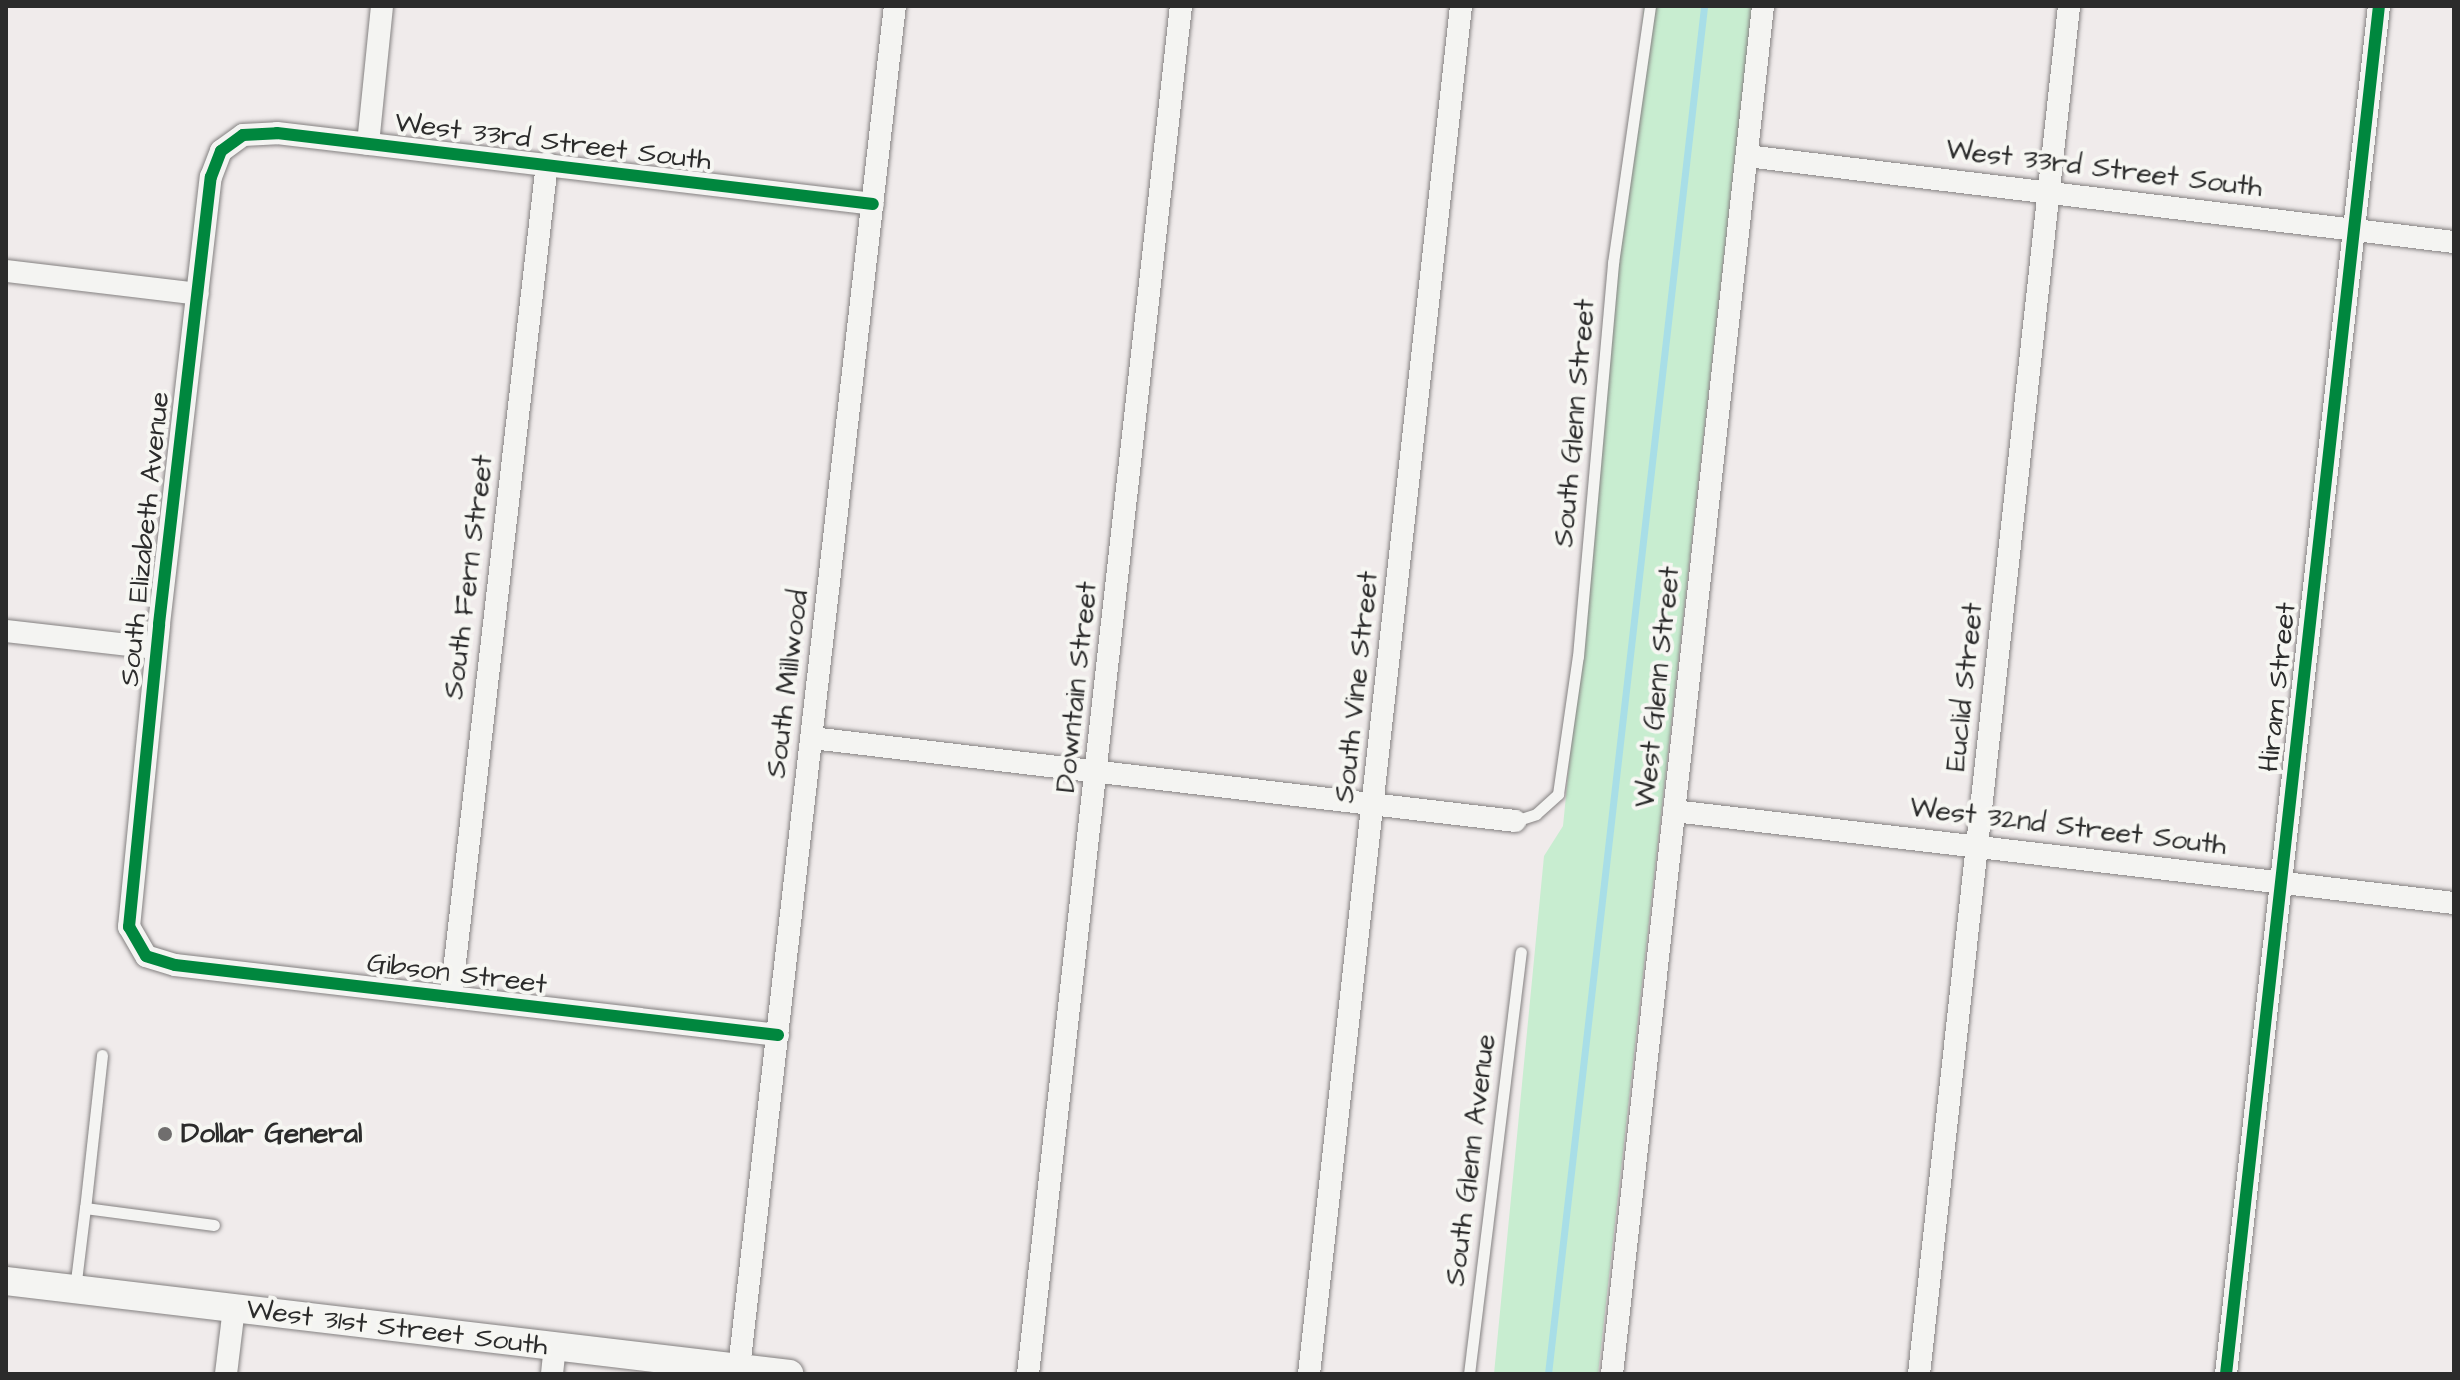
<!DOCTYPE html>
<style>
body{margin:0}
#map{position:relative;width:2460px;height:1380px;overflow:hidden;background:#f0ebeb;font-family:"Architects Daughter",sans-serif}
div>[style]{position:absolute}
.green>*{inset:0;background:#c8edd0}
.stream>*{height:7px;margin:-3.5px;padding:0 3.5px;transform-origin:3.5px;border-radius:3.5px;background:#a8dee7}
.roads{filter:drop-shadow(0 0 2px #848181) drop-shadow(0 0 2px #848181)}
.service>*{height:11px;margin:-5.5px;padding:0 5.5px;transform-origin:5.5px;border-radius:5.5px;background:#f4f4f2}
.minor>*{height:22px;margin:-11px;padding:0 11px;transform-origin:11px;border-radius:11px;background:#f4f4f2}
.tertiary>*{height:28px;margin:-14px;padding:0 14px;transform-origin:14px;border-radius:14px;background:#f4f4f2}
.cycleway>*{height:12px;margin:-6px;padding:0 6px;transform-origin:6px;border-radius:6px;background:#00873e}
.dots>*{width:22px;height:22px;translate:-50% -50%;box-sizing:border-box;border:4px solid #f6f6f2;border-radius:50%}
span{translate:-50% -50%;white-space:nowrap;text-align:center;line-height:1.15;-webkit-text-stroke:8px #f6f6f2;paint-order:stroke}
.street-label{font-size:28px;color:#2b2b2b}
.poi-label{font-size:28px;color:#2b2b2b;font-weight:700}
.left{translate:0 -50%;text-align:left}
.frame{position:absolute;inset:0;border:8px solid #2b2b2b;pointer-events:none}
</style>
<div id="map">
<div class="green">
<i style="clip-path:polygon(1644px 6px,1752px 6px,1598px 1374px,1494px 1374px,1544px 856px,1563px 826px)"></i>
</div>
<div class="stream">
<i style="left:1548px;top:1374px;width:1377px;rotate:-83.49deg"></i>
</div>
<div class="roads">
<div class="service">
<i style="left:1515px;top:821px;width:22px;rotate:-18deg"></i>
<i style="left:1536px;top:814px;width:30px;rotate:-42deg"></i>
<i style="left:1558px;top:794px;width:139px;rotate:-81.8deg"></i>
<i style="left:1578px;top:656px;width:395px;rotate:-84.9deg"></i>
<i style="left:1613px;top:263px;width:260px;rotate:-81.8deg"></i>
<i style="left:102px;top:1055px;width:154px;rotate:96.3deg"></i>
<i style="left:85px;top:1208px;width:130px;rotate:7.5deg"></i>
<i style="left:75px;top:1289px;width:82px;rotate:-83deg"></i>
<i style="left:1469px;top:1374px;width:425px;rotate:-83deg"></i>
</div>
<div class="minor">
<i style="left:368px;top:144px;width:139px;rotate:-84.2deg"></i>
<i style="left:1747px;top:156px;width:712px;rotate:6.94deg"></i>
<i style="left:6px;top:271px;width:193px;rotate:6.8deg"></i>
<i style="left:6px;top:631px;width:151px;rotate:6.5deg"></i>
<i style="left:812px;top:738px;width:708px;rotate:6.73deg"></i>
<i style="left:1674px;top:811px;width:785px;rotate:6.73deg"></i>
<i style="left:451px;top:997px;width:839px;rotate:-83.43deg"></i>
<i style="left:778px;top:1035px;width:607px;rotate:-173.38deg"></i>
<i style="left:175px;top:965px;width:30px;rotate:-163deg"></i>
<i style="left:146px;top:956px;width:34px;rotate:-120deg"></i>
<i style="left:129px;top:927px;width:304px;rotate:-84.3deg"></i>
<i style="left:159px;top:624px;width:450px;rotate:-83.4deg"></i>
<i style="left:211px;top:177px;width:28px;rotate:-69deg"></i>
<i style="left:221px;top:151px;width:27px;rotate:-36deg"></i>
<i style="left:243px;top:135px;width:34px;rotate:-3deg"></i>
<i style="left:277px;top:133px;width:600px;rotate:6.79deg"></i>
<i style="left:739px;top:1368px;width:1371px;rotate:-83.47deg"></i>
<i style="left:226px;top:1374px;width:66px;rotate:-83.1deg"></i>
<i style="left:552px;top:1374px;width:28px;rotate:-84deg"></i>
<i style="left:1028px;top:1374px;width:1377px;rotate:-83.62deg"></i>
<i style="left:1309px;top:1374px;width:1376px;rotate:-83.66deg"></i>
<i style="left:1612px;top:1374px;width:1376px;rotate:-83.7deg"></i>
<i style="left:1919px;top:1374px;width:1376px;rotate:-83.74deg"></i>
<i style="left:2226px;top:1374px;width:1377px;rotate:-83.62deg"></i>
</div>
<div class="tertiary">
<i style="left:6px;top:1281px;width:789px;rotate:6.77deg"></i>
</div>
</div>
<div class="cycleway">
<i style="left:778px;top:1035px;width:607px;rotate:-173.38deg"></i>
<i style="left:175px;top:965px;width:30px;rotate:-163deg"></i>
<i style="left:146px;top:956px;width:34px;rotate:-120deg"></i>
<i style="left:129px;top:927px;width:304px;rotate:-84.3deg"></i>
<i style="left:159px;top:624px;width:450px;rotate:-83.4deg"></i>
<i style="left:211px;top:177px;width:28px;rotate:-69deg"></i>
<i style="left:221px;top:151px;width:27px;rotate:-36deg"></i>
<i style="left:243px;top:135px;width:34px;rotate:-3deg"></i>
<i style="left:277px;top:133px;width:600px;rotate:6.79deg"></i>
<i style="left:2226px;top:1374px;width:1377px;rotate:-83.62deg"></i>
</div>
<div class="dots">
<i style="left:165px;top:1134px;background:#706e6e"></i>
</div>
<div class="street-label">
<span style="left:553px;top:142px;rotate:7deg">West 33rd Street South</span>
<span style="left:2104px;top:169px;rotate:7deg">West 33rd Street South</span>
<span style="left:1575px;top:423px;rotate:-85deg">South Glenn Street</span>
<span style="left:145px;top:539px;rotate:-84deg">South Elizabeth Avenue</span>
<span style="left:469px;top:577px;rotate:-83deg">South Fern Street</span>
<span style="left:788px;top:684px;rotate:-83deg">South Millwood</span>
<span style="left:1077px;top:687px;rotate:-84deg">Downtain Street</span>
<span style="left:1357px;top:687px;rotate:-84deg">South Vine Street</span>
<span style="left:1658px;top:687px;rotate:-84deg">West Glenn Street</span>
<span style="left:1965px;top:687px;rotate:-84deg">Euclid Street</span>
<span style="left:2278px;top:687px;rotate:-84deg">Hiram Street</span>
<span style="left:2068px;top:827px;rotate:7deg">West 32nd Street South</span>
<span style="left:457px;top:974px;rotate:7deg">Gibson Street</span>
<span style="left:1471px;top:1160px;rotate:-83deg">South Glenn Avenue</span>
<span style="left:397px;top:1328px;rotate:7deg">West 31st Street South</span>
</div>
<div class="poi-label">
<span class="left" style="left:181px;top:1134px">Dollar General</span>
</div>
<div class="frame"></div>
</div>
